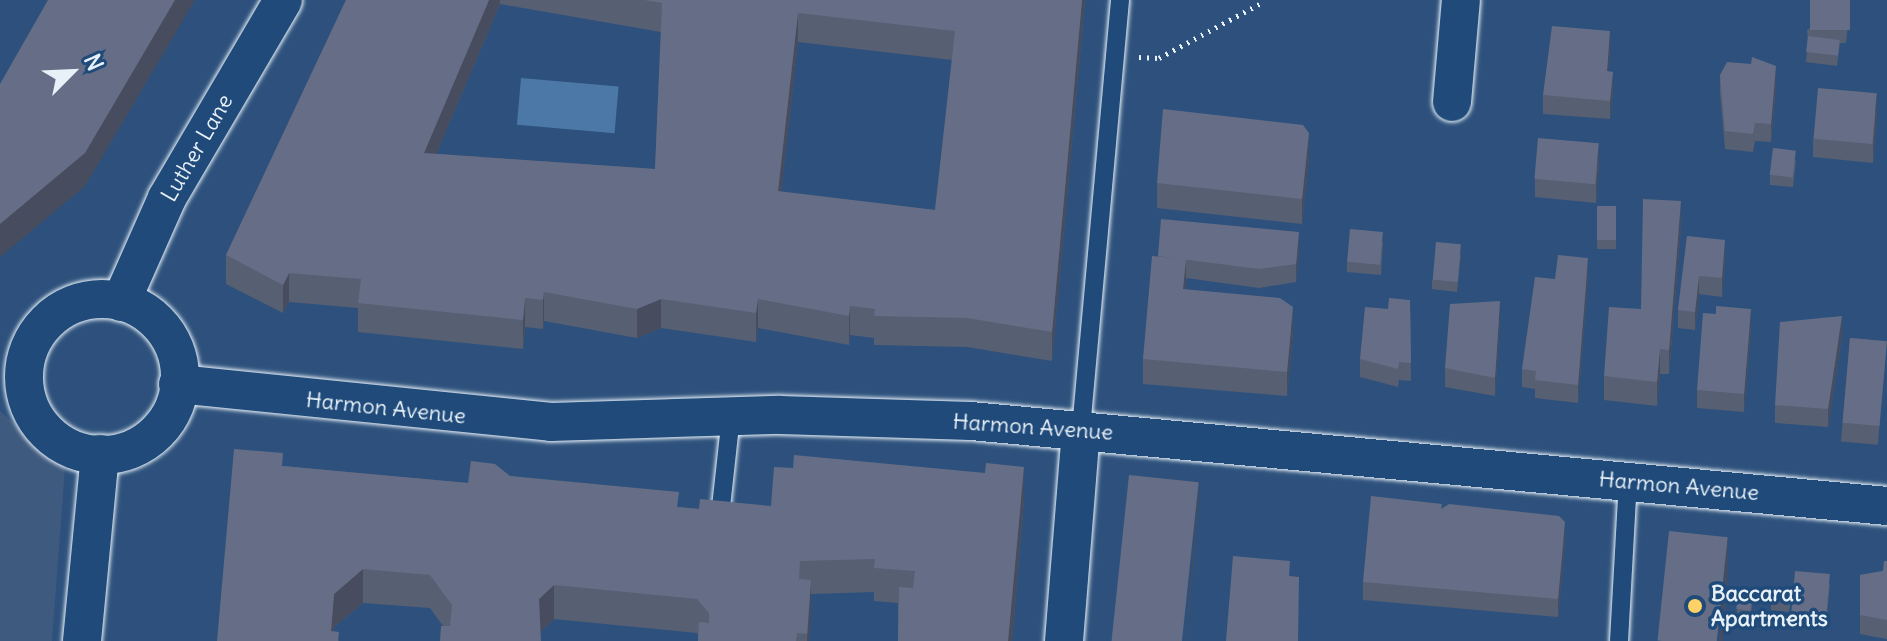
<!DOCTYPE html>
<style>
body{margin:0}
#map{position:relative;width:1887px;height:641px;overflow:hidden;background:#2d517c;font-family:Delius,sans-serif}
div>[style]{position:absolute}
.built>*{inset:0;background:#3e5a7f}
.water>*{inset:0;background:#4b78a7;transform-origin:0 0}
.path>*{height:5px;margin-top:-2.5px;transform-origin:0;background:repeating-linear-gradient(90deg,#e8f1f8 0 2px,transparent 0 8px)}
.roads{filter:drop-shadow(0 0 2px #e8f1f8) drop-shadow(0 0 2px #e8f1f8)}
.service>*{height:18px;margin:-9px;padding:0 9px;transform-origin:9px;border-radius:9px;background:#1f4a7a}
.minor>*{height:38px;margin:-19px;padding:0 19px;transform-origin:19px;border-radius:19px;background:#1f4a7a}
.minor>.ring{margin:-19px;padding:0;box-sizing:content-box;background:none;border:38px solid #1f4a7a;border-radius:50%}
.wall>*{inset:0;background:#575f73;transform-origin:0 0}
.shaded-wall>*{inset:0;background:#474d5e}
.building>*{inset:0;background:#656e86;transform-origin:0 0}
.dots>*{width:22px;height:22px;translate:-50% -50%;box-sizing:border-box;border:4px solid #1f4a7a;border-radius:50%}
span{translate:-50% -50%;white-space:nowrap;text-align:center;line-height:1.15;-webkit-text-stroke:7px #1f4a7a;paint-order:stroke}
.street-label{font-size:22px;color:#e8f1f8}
.poi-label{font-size:22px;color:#e8f1f8;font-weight:700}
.left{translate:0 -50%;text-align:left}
.north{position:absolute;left:32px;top:32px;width:80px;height:80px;-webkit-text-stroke:6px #1f4a7a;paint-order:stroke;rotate:66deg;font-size:22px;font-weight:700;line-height:32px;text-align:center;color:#e8f1f8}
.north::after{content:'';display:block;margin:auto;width:28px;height:36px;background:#e8f1f8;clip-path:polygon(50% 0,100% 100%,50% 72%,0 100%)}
</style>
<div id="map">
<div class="built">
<i style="clip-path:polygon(0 411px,65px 468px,52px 641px,0 641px)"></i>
</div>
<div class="water">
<i style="left:521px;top:78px;width:98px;height:47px;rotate:5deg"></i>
</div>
<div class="path">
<i style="left:1139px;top:57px;width:20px;rotate:3deg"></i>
<i style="left:1159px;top:58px;width:116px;rotate:-28.3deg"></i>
</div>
<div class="roads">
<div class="service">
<i style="left:1081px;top:429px;width:431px;rotate:-84.8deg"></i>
<i style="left:719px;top:525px;width:109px;rotate:-83.7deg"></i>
<i style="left:1619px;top:641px;width:160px;rotate:-86.8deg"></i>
</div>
<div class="minor">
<i style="left:1452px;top:102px;width:102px;rotate:-85deg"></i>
<i class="ring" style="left:24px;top:299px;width:118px;height:118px"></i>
<i style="left:121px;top:302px;width:114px;rotate:-66.1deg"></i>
<i style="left:167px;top:198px;width:229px;rotate:-59.6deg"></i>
<i style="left:178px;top:384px;width:375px;rotate:5.8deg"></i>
<i style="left:551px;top:422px;width:229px;rotate:-1.8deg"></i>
<i style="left:780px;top:415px;width:191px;rotate:1.8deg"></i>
<i style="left:971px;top:421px;width:920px;rotate:5.3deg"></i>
<i style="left:82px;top:641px;width:188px;rotate:-84.5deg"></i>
<i style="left:1064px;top:641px;width:213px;rotate:-85.4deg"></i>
</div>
</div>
<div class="wall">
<i style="clip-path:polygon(evenodd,346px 0,1085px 0,1052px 361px,967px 347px,874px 345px,874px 338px,850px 335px,849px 345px,758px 328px,756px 342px,661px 328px,637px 338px,544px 321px,543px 329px,525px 327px,523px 349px,358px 332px,358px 308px,289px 302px,283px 313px,226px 284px,226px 255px,346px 0,500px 4px,661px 32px,655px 169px,436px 154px,500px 4px,346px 0,798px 42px,952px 60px,935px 210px,781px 192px,798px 42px)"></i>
<i style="clip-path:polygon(1850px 6px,1846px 43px,1840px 43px,1837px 66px,1806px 62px,1808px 40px,1807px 30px)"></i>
<i style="clip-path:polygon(1610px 49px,1608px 71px,1613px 90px,1610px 119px,1543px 114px,1543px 95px)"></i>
<i style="clip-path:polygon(1720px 75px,1776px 84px,1771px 142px,1755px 141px,1753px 152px,1725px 149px,1720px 93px)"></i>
<i style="clip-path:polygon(1877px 111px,1873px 163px,1813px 157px,1813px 139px)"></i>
<i style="clip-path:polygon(1309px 157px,1302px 224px,1157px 208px,1157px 183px)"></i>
<i style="clip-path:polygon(1796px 160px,1793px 187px,1770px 185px,1770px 175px)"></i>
<i style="clip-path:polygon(1599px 161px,1596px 203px,1535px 197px,1535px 179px)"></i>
<i style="left:1597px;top:206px;width:19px;height:43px"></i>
<i style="clip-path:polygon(1681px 226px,1669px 374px,1660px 374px,1657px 406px,1604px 400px,1604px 376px,1641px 309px)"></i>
<i style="clip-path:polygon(1687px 236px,1725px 258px,1722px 297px,1699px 294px,1695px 330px,1678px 328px,1678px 310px)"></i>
<i style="clip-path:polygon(1383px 241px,1381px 275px,1347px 272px,1347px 262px)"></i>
<i style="clip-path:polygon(1299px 250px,1296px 282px,1259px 288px,1186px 278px,1186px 289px,1293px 332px,1287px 396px,1143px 384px,1143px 359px,1158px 256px)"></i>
<i style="clip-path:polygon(1461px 254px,1457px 292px,1432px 289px,1432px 280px)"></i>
<i style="clip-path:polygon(1588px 277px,1578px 403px,1535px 398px,1535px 389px,1522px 387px,1522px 369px,1555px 279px)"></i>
<i style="clip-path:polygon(1410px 300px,1411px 381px,1399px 380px,1398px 387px,1360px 377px,1360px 359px,1388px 309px)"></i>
<i style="clip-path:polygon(1500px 319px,1495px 396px,1445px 387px,1445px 368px)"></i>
<i style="clip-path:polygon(1751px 327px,1744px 412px,1697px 408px,1697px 390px)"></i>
<i style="clip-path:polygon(1842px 335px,1828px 427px,1775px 423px,1775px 405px)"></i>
<i style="left:1850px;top:338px;width:37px;height:104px;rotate:5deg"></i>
<i style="clip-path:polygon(283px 466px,468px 483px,510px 476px,679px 507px,699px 509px,771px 506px,1024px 500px,1012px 641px,898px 641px,898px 603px,874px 601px,874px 592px,811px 594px,809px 641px,698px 641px,698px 635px,697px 633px,554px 619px,541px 631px,443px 626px,430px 608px,363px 603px,334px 627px,334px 631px,339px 641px,217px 641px)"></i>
<i style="clip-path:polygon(1442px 509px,1565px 540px,1558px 617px,1363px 600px,1363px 582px)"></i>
<i style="clip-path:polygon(1887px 561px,1887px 639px,1860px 634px,1860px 575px,1883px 571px)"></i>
<i style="clip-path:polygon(1830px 584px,1826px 625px,1792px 621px,1792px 612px)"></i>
<i style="clip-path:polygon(1791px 598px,1789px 612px,1771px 610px,1771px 600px)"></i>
<i style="clip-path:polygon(1753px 600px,1750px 620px,1737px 618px,1737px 609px)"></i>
</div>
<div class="shaded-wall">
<i style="clip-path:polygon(175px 0,195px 0,85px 186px,0 257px,0 224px)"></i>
<i style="clip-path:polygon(489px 0,500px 0,500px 4px,424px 182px,424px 153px)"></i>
<i style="clip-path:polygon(1082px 0,1085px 0,1052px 361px,1052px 332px)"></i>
<i style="clip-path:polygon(798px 13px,798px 42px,778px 220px,778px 191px)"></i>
<i style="clip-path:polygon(1610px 31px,1610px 49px,1607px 89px,1607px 71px)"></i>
<i style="clip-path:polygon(1776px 66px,1776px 84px,1771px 142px,1771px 124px)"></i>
<i style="clip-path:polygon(1613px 72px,1613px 90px,1610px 119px,1610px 101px)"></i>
<i style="clip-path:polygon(1877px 93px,1877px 111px,1873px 163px,1873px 145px)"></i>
<i style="clip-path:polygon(1309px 133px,1309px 157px,1302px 224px,1302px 199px)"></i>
<i style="clip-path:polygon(1599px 143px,1599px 161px,1596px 203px,1596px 184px)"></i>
<i style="clip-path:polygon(1681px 201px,1681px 226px,1669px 374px,1669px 350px)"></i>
<i style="clip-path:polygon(1299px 232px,1299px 250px,1296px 282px,1296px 264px)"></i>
<i style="clip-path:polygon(1725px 240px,1725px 258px,1722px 297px,1722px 278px)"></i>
<i style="clip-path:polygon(1588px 258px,1588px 277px,1578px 403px,1578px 385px)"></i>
<i style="clip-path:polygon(1186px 259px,1186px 284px,1183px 313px,1183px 289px)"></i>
<i style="clip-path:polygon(289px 273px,289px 302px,283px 313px,283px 285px)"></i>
<i style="clip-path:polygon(1699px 276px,1699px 294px,1695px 330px,1695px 312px)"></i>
<i style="clip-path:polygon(544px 292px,544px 321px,543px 329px,543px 300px)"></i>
<i style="clip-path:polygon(525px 298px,525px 327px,523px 349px,523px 320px)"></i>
<i style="clip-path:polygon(661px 299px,661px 328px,637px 338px,637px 309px)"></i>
<i style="clip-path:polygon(758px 299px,758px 328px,756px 342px,756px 313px)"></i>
<i style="clip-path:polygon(1500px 301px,1500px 319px,1495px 396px,1495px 378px)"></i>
<i style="clip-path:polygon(850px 306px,850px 335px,849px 345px,849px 316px)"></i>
<i style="clip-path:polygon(1293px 307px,1293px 332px,1287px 396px,1287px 372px)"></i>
<i style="clip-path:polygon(1751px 309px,1751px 327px,1744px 412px,1744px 394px)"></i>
<i style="clip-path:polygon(1842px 316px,1842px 335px,1828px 427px,1828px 409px)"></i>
<i style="clip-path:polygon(1660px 349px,1660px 374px,1657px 406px,1657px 382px)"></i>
<i style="clip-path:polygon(1024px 467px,1024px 500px,1012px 641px,1008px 641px)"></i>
<i style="clip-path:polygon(1199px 482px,1199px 500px,1187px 641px,1186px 641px)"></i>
<i style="clip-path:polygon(1565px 522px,1565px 540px,1558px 617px,1558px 599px)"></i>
<i style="clip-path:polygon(1728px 537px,1728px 570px,1722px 641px,1719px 641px)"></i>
<i style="clip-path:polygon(363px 569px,363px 603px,334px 627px,333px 641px,331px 631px,334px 594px)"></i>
<i style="clip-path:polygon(811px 580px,811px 613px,809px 641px,807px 641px)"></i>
<i style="clip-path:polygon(554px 585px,554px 619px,539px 633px,539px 599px)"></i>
</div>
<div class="building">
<i style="clip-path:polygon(48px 0,175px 0,85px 153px,0 224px,0 84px)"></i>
<i style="clip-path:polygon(evenodd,346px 0,489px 0,424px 153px,655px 169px,662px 3px,644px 0,1082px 0,1052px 332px,967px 318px,874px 316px,875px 309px,850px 306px,849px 316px,758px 299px,756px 313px,661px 299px,637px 309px,544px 292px,543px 300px,525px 298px,523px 320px,358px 303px,361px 279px,289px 273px,283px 285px,226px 255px,346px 0,798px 13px,955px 31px,935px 210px,778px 191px,798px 13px)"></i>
<i style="left:1810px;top:0;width:40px;height:30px"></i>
<i style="clip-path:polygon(1552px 26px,1610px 31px,1607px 71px,1613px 72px,1610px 101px,1543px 95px)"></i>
<i style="left:1808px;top:36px;width:32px;height:16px;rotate:7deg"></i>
<i style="clip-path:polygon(1752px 57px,1776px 66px,1771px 124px,1755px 123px,1753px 134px,1725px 131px,1720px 75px,1727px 62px,1751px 64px)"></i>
<i style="left:1818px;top:88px;width:59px;height:51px;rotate:5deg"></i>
<i style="clip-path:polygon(1163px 109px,1303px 125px,1309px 133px,1302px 199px,1157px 183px)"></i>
<i style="left:1538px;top:138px;width:61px;height:41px;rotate:5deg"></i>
<i style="left:1773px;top:148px;width:23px;height:27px;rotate:7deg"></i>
<i style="clip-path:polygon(1643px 199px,1681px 201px,1669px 350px,1660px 349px,1657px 382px,1604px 376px,1609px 307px,1641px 309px)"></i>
<i style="left:1597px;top:206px;width:19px;height:34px"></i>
<i style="clip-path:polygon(1161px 219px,1299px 232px,1296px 264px,1259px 269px,1158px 256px)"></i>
<i style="left:1350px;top:229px;width:33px;height:33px;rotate:5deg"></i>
<i style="clip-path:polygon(1687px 236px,1725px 240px,1722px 278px,1699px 276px,1695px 312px,1678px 310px)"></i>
<i style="left:1436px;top:242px;width:25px;height:38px;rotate:5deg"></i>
<i style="clip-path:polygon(1558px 255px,1588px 258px,1578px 385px,1535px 380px,1536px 371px,1522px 369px,1535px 277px,1555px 279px)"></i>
<i style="clip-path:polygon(1152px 256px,1186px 259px,1183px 289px,1280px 298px,1293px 307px,1287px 372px,1143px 359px)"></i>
<i style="clip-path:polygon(1389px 298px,1410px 300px,1411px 363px,1399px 362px,1398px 369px,1360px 359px,1365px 307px,1388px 309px)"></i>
<i style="clip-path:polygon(1500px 301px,1495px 378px,1445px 368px,1450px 304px)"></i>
<i style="clip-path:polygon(1716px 306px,1751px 309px,1744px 394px,1697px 390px,1703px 313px,1716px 314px)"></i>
<i style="clip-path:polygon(1842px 316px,1828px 409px,1775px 405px,1780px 322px)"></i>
<i style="left:1850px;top:338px;width:37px;height:85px;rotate:5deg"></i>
<i style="clip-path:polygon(234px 449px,283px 453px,282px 466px,468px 483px,471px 461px,495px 464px,510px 476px,679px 492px,677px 507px,699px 509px,700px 499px,771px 506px,774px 467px,793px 468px,794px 455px,985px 473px,986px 463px,1024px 467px,1008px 641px,898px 641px,899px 587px,913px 588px,915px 571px,874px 568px,875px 559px,800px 561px,799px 579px,811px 580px,807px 634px,797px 633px,796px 641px,698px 641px,699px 622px,709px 623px,709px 613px,697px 599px,554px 585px,539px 599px,541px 641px,440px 641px,441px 626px,450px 626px,452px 605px,430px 575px,363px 569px,334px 594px,331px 631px,339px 632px,338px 641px,217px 641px)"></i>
<i style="left:1129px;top:475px;width:70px;height:167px;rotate:6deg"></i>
<i style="clip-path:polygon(1371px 496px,1442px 504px,1441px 509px,1449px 504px,1559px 516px,1565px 522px,1558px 599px,1363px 582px)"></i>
<i style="left:1669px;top:531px;width:59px;height:110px;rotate:6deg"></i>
<i style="clip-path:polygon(1233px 556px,1290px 561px,1289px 576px,1299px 577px,1298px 641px,1226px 641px)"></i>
<i style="clip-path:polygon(1884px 561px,1887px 561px,1887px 620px,1860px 615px,1860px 575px,1883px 571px)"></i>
<i style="left:1795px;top:571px;width:35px;height:41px;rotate:5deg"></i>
<i style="left:1773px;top:586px;width:18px;height:14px;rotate:6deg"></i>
<i style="left:1739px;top:589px;width:14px;height:20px;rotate:8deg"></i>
</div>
<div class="dots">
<i style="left:1695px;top:606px;background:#ffd166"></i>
</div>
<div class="street-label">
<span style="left:197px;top:148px;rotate:-60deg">Luther Lane</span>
<span style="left:386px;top:408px;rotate:6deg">Harmon Avenue</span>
<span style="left:1033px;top:427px;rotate:4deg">Harmon Avenue</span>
<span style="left:1679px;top:486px;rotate:5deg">Harmon Avenue</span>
</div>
<div class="poi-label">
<span class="left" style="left:1711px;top:606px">Baccarat<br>Apartments</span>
</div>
<div class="north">N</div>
</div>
